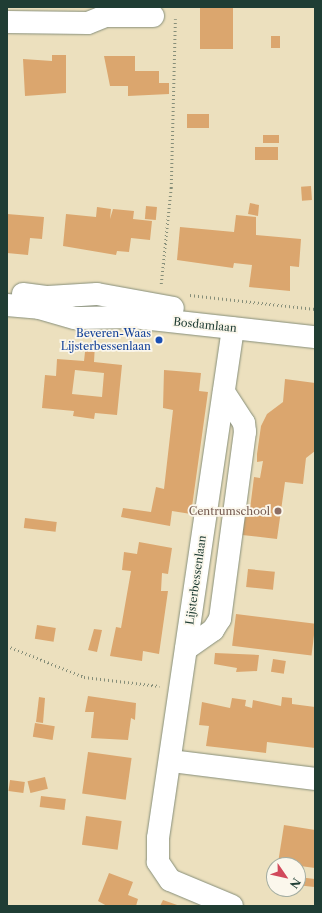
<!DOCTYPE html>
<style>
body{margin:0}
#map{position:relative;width:322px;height:913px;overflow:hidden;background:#ece0be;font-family:"Libre Caslon Text",serif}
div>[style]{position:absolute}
.building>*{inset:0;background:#dba66e;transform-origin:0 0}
.path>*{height:2.5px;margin-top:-1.25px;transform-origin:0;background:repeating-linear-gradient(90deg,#868e79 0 1px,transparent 0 4px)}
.roads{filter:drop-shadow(0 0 1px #868e79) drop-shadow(0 0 1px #868e79)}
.minor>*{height:22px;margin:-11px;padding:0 11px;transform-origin:11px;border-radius:11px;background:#fff}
.dots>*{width:11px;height:11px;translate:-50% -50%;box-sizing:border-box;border:2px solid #fbf7ec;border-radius:50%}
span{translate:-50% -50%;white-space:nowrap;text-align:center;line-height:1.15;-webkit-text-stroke:3.5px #fbf7ec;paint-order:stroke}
.street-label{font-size:11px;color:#1f3d34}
.transit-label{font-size:11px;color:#164399}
.right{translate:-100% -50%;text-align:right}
.education-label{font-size:11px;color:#785e54}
.frame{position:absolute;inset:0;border:8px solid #1f3d34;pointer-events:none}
.north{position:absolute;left:266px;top:857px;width:40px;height:40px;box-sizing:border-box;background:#fbf7ec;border:1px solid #a3ada2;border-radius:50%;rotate:124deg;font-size:11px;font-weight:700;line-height:16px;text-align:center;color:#1f3d34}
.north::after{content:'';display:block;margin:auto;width:14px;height:18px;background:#d1495b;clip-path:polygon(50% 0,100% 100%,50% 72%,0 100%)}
</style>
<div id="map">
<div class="building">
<i style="left:200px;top:7px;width:33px;height:42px"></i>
<i style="left:271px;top:36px;width:9px;height:12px"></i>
<i style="clip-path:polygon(52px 55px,66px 55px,66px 93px,25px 96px,23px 59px,52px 61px)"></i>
<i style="clip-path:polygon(104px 56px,135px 56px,135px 71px,159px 71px,159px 83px,169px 83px,169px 94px,128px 96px,128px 86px,110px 86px)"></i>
<i style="left:187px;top:114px;width:22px;height:14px"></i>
<i style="left:263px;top:135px;width:16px;height:8px"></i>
<i style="left:255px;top:147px;width:23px;height:13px"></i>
<i style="left:311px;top:186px;width:14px;height:10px;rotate:86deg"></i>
<i style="clip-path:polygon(250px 203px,259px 205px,258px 216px,248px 214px)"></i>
<i style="left:146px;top:206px;width:11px;height:13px;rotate:5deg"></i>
<i style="clip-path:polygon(97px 207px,111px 209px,110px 219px,113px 209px,134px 211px,133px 219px,152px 221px,150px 240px,131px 238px,129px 252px,117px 251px,116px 255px,63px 246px,66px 214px,96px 217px)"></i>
<i style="clip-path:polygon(7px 214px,44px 217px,42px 239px,30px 238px,28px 255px,7px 253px)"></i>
<i style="clip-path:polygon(236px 215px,256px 217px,256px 235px,301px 239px,299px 267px,290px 266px,290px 291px,249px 287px,252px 265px,234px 263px,233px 268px,177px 260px,180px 227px,234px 232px)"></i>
<i style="clip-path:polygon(evenodd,86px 343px,95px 344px,94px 362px,122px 365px,117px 415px,95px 413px,94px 419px,73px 416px,74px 411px,42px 408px,45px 375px,56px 376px,57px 359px,84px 361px,86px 343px,75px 370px,104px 373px,102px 397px,72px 394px,75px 370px)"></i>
<i style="clip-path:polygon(164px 370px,201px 373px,199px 391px,208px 392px,191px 514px,172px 511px,170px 526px,121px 517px,123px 508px,151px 512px,156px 487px,164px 489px,173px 410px,163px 408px)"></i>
<i style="clip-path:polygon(285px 379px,315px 383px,315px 451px,306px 458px,303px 484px,285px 482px,277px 539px,242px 535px,245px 517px,249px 517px,254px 477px,260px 478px,263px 461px,257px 462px,257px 454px,261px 426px,267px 414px,283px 402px)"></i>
<i style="left:25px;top:518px;width:32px;height:10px;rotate:7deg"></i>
<i style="clip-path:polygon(139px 542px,172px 548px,168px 574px,162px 573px,161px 591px,168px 591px,159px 654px,143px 651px,142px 661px,110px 656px,116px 627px,121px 628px,131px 571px,122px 570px,124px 552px,137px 554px)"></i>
<i style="left:248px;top:569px;width:27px;height:18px;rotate:6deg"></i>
<i style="left:236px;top:614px;width:80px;height:32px;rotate:7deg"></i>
<i style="left:37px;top:625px;width:19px;height:14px;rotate:9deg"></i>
<i style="clip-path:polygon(94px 629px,102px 630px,97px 652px,88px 650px)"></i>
<i style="clip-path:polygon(215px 653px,259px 655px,257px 671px,236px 672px,237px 668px,214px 664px)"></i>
<i style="left:273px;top:659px;width:13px;height:13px;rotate:9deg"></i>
<i style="clip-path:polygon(88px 696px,136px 703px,135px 720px,131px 718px,128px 740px,91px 738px,94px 712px,85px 712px)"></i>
<i style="clip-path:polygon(39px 697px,45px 698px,43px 723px,36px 722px)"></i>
<i style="clip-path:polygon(282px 697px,292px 698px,292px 704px,315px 707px,315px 748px,267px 742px,266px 753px,206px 746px,209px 726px,199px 725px,202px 702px,230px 708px,232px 698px,246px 700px,245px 706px,252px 708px,253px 700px,281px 706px)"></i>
<i style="left:35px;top:723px;width:20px;height:14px;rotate:9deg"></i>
<i style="left:88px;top:752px;width:44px;height:42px;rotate:8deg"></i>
<i style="left:45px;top:777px;width:12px;height:18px;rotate:76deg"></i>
<i style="left:10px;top:780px;width:15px;height:11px;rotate:8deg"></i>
<i style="left:41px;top:796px;width:25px;height:11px;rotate:7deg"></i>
<i style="left:86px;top:816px;width:36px;height:29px;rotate:8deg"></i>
<i style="clip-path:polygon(284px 825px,315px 830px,315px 868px,278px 863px)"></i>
<i style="clip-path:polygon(109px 873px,133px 882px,128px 895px,138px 899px,136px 906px,107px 906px,98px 901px)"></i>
<i style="left:298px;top:877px;width:17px;height:8px;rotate:7deg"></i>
<i style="clip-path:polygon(163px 900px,180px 906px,160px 906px)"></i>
</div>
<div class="path">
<i style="left:161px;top:284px;width:97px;rotate:-84.1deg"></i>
<i style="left:171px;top:188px;width:169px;rotate:-88.6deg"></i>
<i style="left:190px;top:295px;width:126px;rotate:6.4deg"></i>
<i style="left:7px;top:646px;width:83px;rotate:21.9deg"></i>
<i style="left:84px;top:677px;width:76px;rotate:6.8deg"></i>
</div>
<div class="roads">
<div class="minor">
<i style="left:7px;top:22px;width:81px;rotate:0.7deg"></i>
<i style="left:88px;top:23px;width:18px;rotate:-22deg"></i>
<i style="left:105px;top:16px;width:48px"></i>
<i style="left:23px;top:294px;width:25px;rotate:7deg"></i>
<i style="left:48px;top:297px;width:49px;rotate:-3.5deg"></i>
<i style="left:97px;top:294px;width:77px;rotate:10.4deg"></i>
<i style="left:7px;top:305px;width:32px;rotate:5deg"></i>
<i style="left:39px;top:308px;width:37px;rotate:16deg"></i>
<i style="left:75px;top:318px;width:58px;rotate:-1deg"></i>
<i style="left:133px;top:317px;width:183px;rotate:6.3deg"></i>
<i style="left:186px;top:649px;width:33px;rotate:-35deg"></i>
<i style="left:213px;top:630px;width:13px;rotate:-58deg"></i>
<i style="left:220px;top:619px;width:189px;rotate:-82.4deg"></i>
<i style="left:245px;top:432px;width:9px;rotate:-96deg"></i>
<i style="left:244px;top:423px;width:37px;rotate:-123deg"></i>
<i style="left:171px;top:761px;width:145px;rotate:7.1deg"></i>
<i style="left:232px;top:906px;width:67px;rotate:-157.2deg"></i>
<i style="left:170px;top:880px;width:22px;rotate:-124deg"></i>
<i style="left:158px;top:862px;width:24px;rotate:-90deg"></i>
<i style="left:158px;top:838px;width:515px;rotate:-81.63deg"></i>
</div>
</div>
<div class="dots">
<i style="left:159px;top:340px;background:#1a4fb4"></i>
<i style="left:278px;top:511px;background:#8d6e63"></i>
</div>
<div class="street-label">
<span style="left:205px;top:325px;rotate:6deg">Bosdamlaan</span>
<span style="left:196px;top:580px;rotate:-82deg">Lijsterbessenlaan</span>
</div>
<div class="transit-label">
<span class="right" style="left:151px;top:340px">Beveren-Waas<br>Lijsterbessenlaan</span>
</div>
<div class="education-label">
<span class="right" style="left:270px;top:511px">Centrumschool</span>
</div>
<div class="frame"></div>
<div class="north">N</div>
</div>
